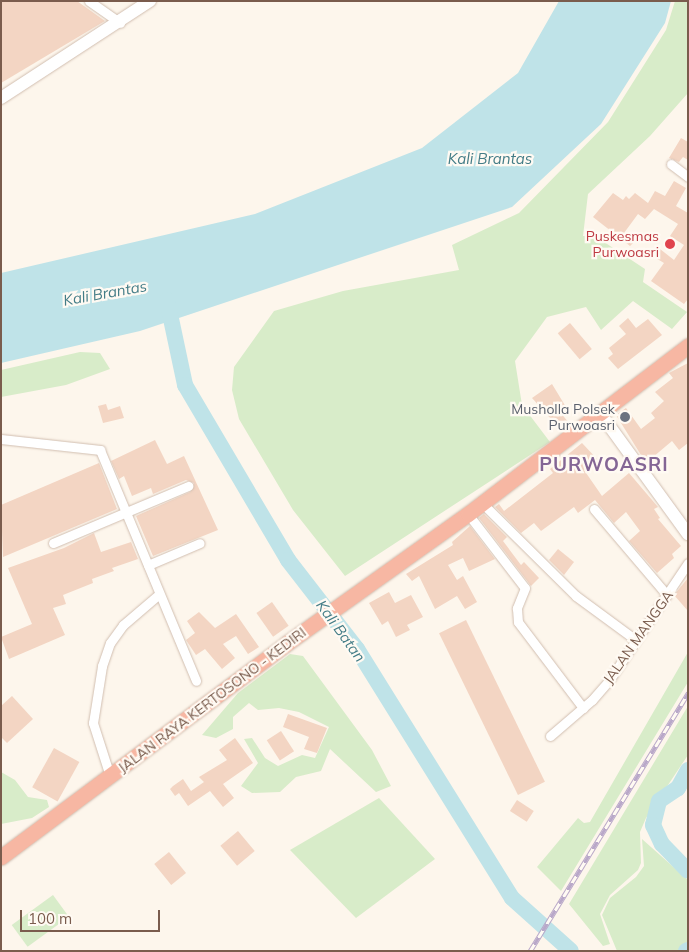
<!DOCTYPE html>
<style>
body{margin:0}
#map{position:relative;width:689px;height:952px;overflow:hidden;background:#fdf6ec;font-family:Mulish,sans-serif}
div>[style]{position:absolute}
.green>*{inset:0;background:#d8ecc9;transform-origin:0 0}
.water>*{inset:0;background:#bfe3e8}
.river>*{height:16px;margin:-8px;padding:0 8px;transform-origin:8px;border-radius:8px;background:#bfe3e8}
.building>*{inset:0;background:#f3d5c3;transform-origin:0 0}
.roads{filter:drop-shadow(0 0 1px #d1beb0) drop-shadow(0 0 1px #d1beb0)}
.street>*{height:9px;margin:-4.5px;padding:0 4.5px;transform-origin:4.5px;border-radius:4.5px;background:#fff}
.secondary>*{height:12px;margin:-6px;padding:0 6px;transform-origin:6px;border-radius:6px;background:#fff}
.highway>*{height:15px;margin:-7.5px;padding:0 7.5px;transform-origin:7.5px;border-radius:7.5px;background:#f7b7a3}
.rail>*{height:4.5px;margin-top:-2.25px;transform-origin:0;background:repeating-linear-gradient(90deg,#fffaf3 0 8px,#b9a8c9 0 16px);box-sizing:border-box;border-block:1px solid #b9a8c9}
.dots>*{width:14px;height:14px;translate:-50% -50%;box-sizing:border-box;border:2px solid #fffaf3;border-radius:50%}
span{translate:-50% -50%;white-space:nowrap;text-align:center;line-height:1.15;-webkit-text-stroke:4.5px #fffaf3;paint-order:stroke}
.health-label{font-size:14px;color:#be3a42}
.right{translate:-100% -50%;text-align:right}
.worship-label{font-size:14px;color:#5b616d}
.street-label{font-size:14px;color:#7a5c4d}
.water-label{font-size:15px;color:#437c86;font-style:italic}
.district-label{font-size:19px;color:#846695;font-weight:700;letter-spacing:1px}
.frame{position:absolute;inset:0;border:2px solid #7a5c4d;pointer-events:none}
.scale{position:absolute;left:20px;top:910px;width:140px;height:22px;box-sizing:border-box;border:2px solid #7a5c4d;border-top:0;padding-left:6px;font-size:15px;line-height:18px;white-space:nowrap;color:#7a5c4d;-webkit-text-stroke:4px #fffaf3;paint-order:stroke}
</style>
<div id="map">
<div class="green">
<i style="clip-path:polygon(675px 1px,688px 1px,688px 93px,650px 136px,588px 194px,583px 236px,595px 236px,645px 269px,643px 282px,687px 312px,672px 329px,633px 301px,601px 330px,586px 307px,547px 317px,515px 361px,522px 405px,550px 442px,345px 576px,293px 510px,239px 419px,232px 390px,234px 367px,274px 311px,343px 291px,459px 270px,452px 245px,519px 213px,608px 122px,666px 30px)"></i>
<i style="clip-path:polygon(80px 352px,100px 353px,110px 369px,66px 385px,1px 397px,1px 370px)"></i>
<i style="clip-path:polygon(688px 652px,688px 682px,561px 891px,537px 867px,578px 818px,584px 823px,590px 822px)"></i>
<i style="clip-path:polygon(290px 654px,303px 656px,372px 750px,391px 786px,376px 792px,330px 749px,321px 771px,296px 777px,280px 792px,252px 793px,241px 786px,258px 763px,244px 739px,252px 738px,265px 758px,278px 766px,302px 755px,315px 758px,329px 727px,299px 712px,279px 708px,258px 710px,249px 703px,233px 717px,233px 729px,216px 738px,202px 735px,238px 693px)"></i>
<i style="clip-path:polygon(688px 706px,688px 755px,646px 818px,640px 832px,641px 863px,638px 870px,610px 895px,600px 914px,610px 944px,603px 946px,569px 904px)"></i>
<i style="clip-path:polygon(1px 772px,15px 780px,28px 797px,47px 800px,49px 807px,32px 818px,1px 824px)"></i>
<i style="clip-path:polygon(379px 798px,435px 859px,356px 918px,290px 850px)"></i>
<i style="clip-path:polygon(642px 839px,688px 880px,688px 951px,617px 951px,602px 915px,610px 898px,636px 877px,644px 866px)"></i>
<i style="left:53px;top:895px;width:27px;height:51px;rotate:54deg"></i>
</div>
<div class="water">
<i style="clip-path:polygon(559px 1px,671px 1px,665px 23px,601px 124px,512px 207px,140px 331px,1px 363px,1px 273px,255px 214px,422px 148px,518px 73px)"></i>
</div>
<div class="river">
<i style="left:167px;top:300px;width:87px;rotate:78deg"></i>
<i style="left:185px;top:385px;width:203px;rotate:59.5deg"></i>
<i style="left:288px;top:560px;width:113px;rotate:52.2deg"></i>
<i style="left:357px;top:649px;width:293px;rotate:58.1deg"></i>
<i style="left:512px;top:898px;width:79px;rotate:41.9deg"></i>
<i style="left:688px;top:770px;width:21px;rotate:119deg"></i>
<i style="left:678px;top:788px;width:23px;rotate:146deg"></i>
<i style="left:659px;top:801px;width:25px;rotate:104deg"></i>
<i style="left:653px;top:825px;width:21px;rotate:65deg"></i>
<i style="left:662px;top:844px;width:37px;rotate:46deg"></i>
<i style="left:686px;top:951px;width:2px;rotate:-27deg"></i>
</div>
<div class="building">
<i style="clip-path:polygon(1px 1px,77px 1px,105px 21px,1px 83px)"></i>
<i style="clip-path:polygon(681px 138px,688px 142px,688px 160px,683px 157px,679px 162px,669px 158px)"></i>
<i style="clip-path:polygon(674px 181px,686px 188px,676px 206px,688px 213px,688px 299px,684px 304px,651px 281px,664px 263px,654px 257px,660px 249px,674px 260px,684px 245px,670px 236px,678px 224px,654px 209px,645px 219px,638px 214px,624px 233px,635px 241px,630px 246px,593px 217px,613px 193px,623px 200px,626px 196px,629px 199px,635px 193px,648px 203px,655px 191px,665px 196px)"></i>
<i style="clip-path:polygon(628px 318px,636px 328px,648px 319px,662px 335px,618px 369px,608px 358px,613px 354px,609px 348px,626px 334px,619px 326px)"></i>
<i style="left:570px;top:323px;width:34px;height:16px;rotate:50deg"></i>
<i style="clip-path:polygon(688px 363px,688px 443px,679px 450px,672px 441px,646px 463px,616px 415px,626px 408px,641px 429px,655px 418px,651px 413px,664px 401px,655px 392px,673px 378px,669px 373px)"></i>
<i style="clip-path:polygon(552px 384px,566px 407px,560px 412px,569px 423px,561px 430px,532px 398px)"></i>
<i style="clip-path:polygon(106px 404px,108px 410px,120px 406px,124px 418px,103px 423px,98px 406px)"></i>
<i style="clip-path:polygon(155px 440px,167px 464px,184px 456px,218px 530px,153px 556px,136px 516px,190px 492px,194px 483px,186px 480px,153px 494px,151px 488px,132px 496px,124px 476px,119px 479px,111px 461px)"></i>
<i style="clip-path:polygon(582px 443px,598px 460px,584px 470px,602px 496px,629px 473px,658px 507px,654px 509px,660px 518px,658px 519px,681px 546px,672px 554px,674px 558px,657px 573px,629px 541px,640px 531px,626px 512px,614px 523px,595px 500px,578px 513px,574px 507px,541px 531px,534px 523px,521px 533px,495px 507px,499px 504px,504px 511px,553px 473px,550px 469px)"></i>
<i style="clip-path:polygon(99px 463px,117px 509px,3px 557px,1px 505px)"></i>
<i style="clip-path:polygon(484px 514px,507px 537px,503px 541px,521px 565px,524px 562px,539px 578px,531px 586px,479px 518px)"></i>
<i style="clip-path:polygon(470px 526px,495px 559px,469px 571px,463px 558px,448px 565px,457px 580px,463px 576px,477px 602px,465px 609px,457px 596px,435px 609px,419px 576px,412px 581px,406px 574px,453px 545px,452px 542px)"></i>
<i style="clip-path:polygon(94px 533px,101px 552px,131px 542px,138px 559px,112px 568px,114px 571px,92px 579px,93px 583px,63px 595px,66px 604px,53px 608px,65px 635px,9px 659px,1px 637px,32px 624px,8px 568px,64px 548px)"></i>
<i style="clip-path:polygon(558px 549px,574px 562px,564px 575px,549px 560px)"></i>
<i style="clip-path:polygon(688px 578px,688px 611px,674px 595px)"></i>
<i style="clip-path:polygon(389px 592px,395px 603px,411px 595px,423px 617px,407px 625px,410px 630px,396px 637px,388px 621px,382px 625px,369px 603px)"></i>
<i style="left:272px;top:602px;width:29px;height:19px;rotate:55deg"></i>
<i style="clip-path:polygon(199px 612px,215px 628px,236px 614px,259px 647px,248px 654px,236px 636px,223px 644px,235px 658px,222px 669px,205px 649px,196px 655px,186px 640px,195px 633px,187px 621px)"></i>
<i style="left:466px;top:620px;width:180px;height:30px;rotate:64deg"></i>
<i style="clip-path:polygon(12px 696px,33px 719px,7px 743px,1px 737px,1px 706px)"></i>
<i style="clip-path:polygon(288px 714px,327px 728px,317px 753px,304px 749px,309px 737px,283px 727px)"></i>
<i style="left:281px;top:731px;width:24px;height:17px;rotate:57deg"></i>
<i style="clip-path:polygon(235px 738px,253px 763px,223px 784px,234px 798px,223px 807px,210px 791px,188px 806px,179px 793px,175px 796px,170px 789px,173px 786px,183px 779px,191px 791px,204px 782px,199px 777px,227px 760px,219px 750px)"></i>
<i style="left:54px;top:748px;width:29px;height:45px;rotate:29deg"></i>
<i style="left:517px;top:800px;width:20px;height:13px;rotate:33deg"></i>
<i style="left:238px;top:831px;width:26px;height:23px;rotate:50deg"></i>
<i style="left:169px;top:852px;width:27px;height:19px;rotate:51deg"></i>
</div>
<div class="roads">
<div class="street">
<i style="left:89px;top:1px;width:38px;rotate:35deg"></i>
<i style="left:671px;top:164px;width:21px;rotate:37deg"></i>
<i style="left:1px;top:439px;width:100px;rotate:6.3deg"></i>
<i style="left:100px;top:450px;width:250px;rotate:67.4deg"></i>
<i style="left:482px;top:503px;width:132px;rotate:44.7deg"></i>
<i style="left:576px;top:596px;width:74px;rotate:36.3deg"></i>
<i style="left:594px;top:509px;width:113px;rotate:49.7deg"></i>
<i style="left:468px;top:514px;width:93px;rotate:52.4deg"></i>
<i style="left:525px;top:588px;width:22px;rotate:112deg"></i>
<i style="left:517px;top:608px;width:14px;rotate:86deg"></i>
<i style="left:518px;top:622px;width:108px;rotate:52.9deg"></i>
<i style="left:53px;top:543px;width:147px;rotate:-22.9deg"></i>
<i style="left:148px;top:565px;width:56px;rotate:-22.9deg"></i>
<i style="left:550px;top:736px;width:55px;rotate:-40.6deg"></i>
<i style="left:592px;top:700px;width:28px;rotate:-49deg"></i>
<i style="left:610px;top:679px;width:140px;rotate:-56.1deg"></i>
<i style="left:110px;top:776px;width:56px;rotate:-107.8deg"></i>
<i style="left:93px;top:723px;width:58px;rotate:-81deg"></i>
<i style="left:102px;top:666px;width:24px;rotate:-71deg"></i>
<i style="left:110px;top:643px;width:22px;rotate:-54deg"></i>
<i style="left:123px;top:625px;width:46px;rotate:-40.6deg"></i>
</div>
<div class="secondary">
<i style="left:1px;top:98px;width:178px;rotate:-33.1deg"></i>
<i style="left:600px;top:413px;width:150px;rotate:54deg"></i>
</div>
<div class="highway">
<i style="left:1px;top:857px;width:357px;rotate:-36.8deg"></i>
<i style="left:287px;top:643px;width:222px;rotate:-35.5deg"></i>
<i style="left:468px;top:514px;width:277px;rotate:-37.4deg"></i>
</div>
</div>
<div class="rail">
<i style="left:530px;top:951px;width:303px;rotate:-58.5deg"></i>
</div>
<div class="dots">
<i style="left:670px;top:244px;background:#e0444e"></i>
<i style="left:625px;top:417px;background:#6b7280"></i>
</div>
<div class="health-label">
<span class="right" style="left:659px;top:244px">Puskesmas<br>Purwoasri</span>
</div>
<div class="worship-label">
<span class="right" style="left:615px;top:417px">Musholla Polsek<br>Purwoasri</span>
</div>
<div class="street-label">
<span style="left:638px;top:637px;rotate:-55deg">JALAN MANGGA</span>
<span style="left:212px;top:700px;rotate:-37deg">JALAN RAYA KERTOSONO - KEDIRI</span>
</div>
<div class="water-label">
<span style="left:490px;top:159px">Kali Brantas</span>
<span style="left:105px;top:293px;rotate:-10deg">Kali Brantas</span>
<span style="left:341px;top:631px;rotate:54deg">Kali Batan</span>
</div>
<div class="district-label">
<span style="left:604px;top:465px">PURWOASRI</span>
</div>
<div class="frame"></div>
<div class="scale">100 m</div>
</div>
